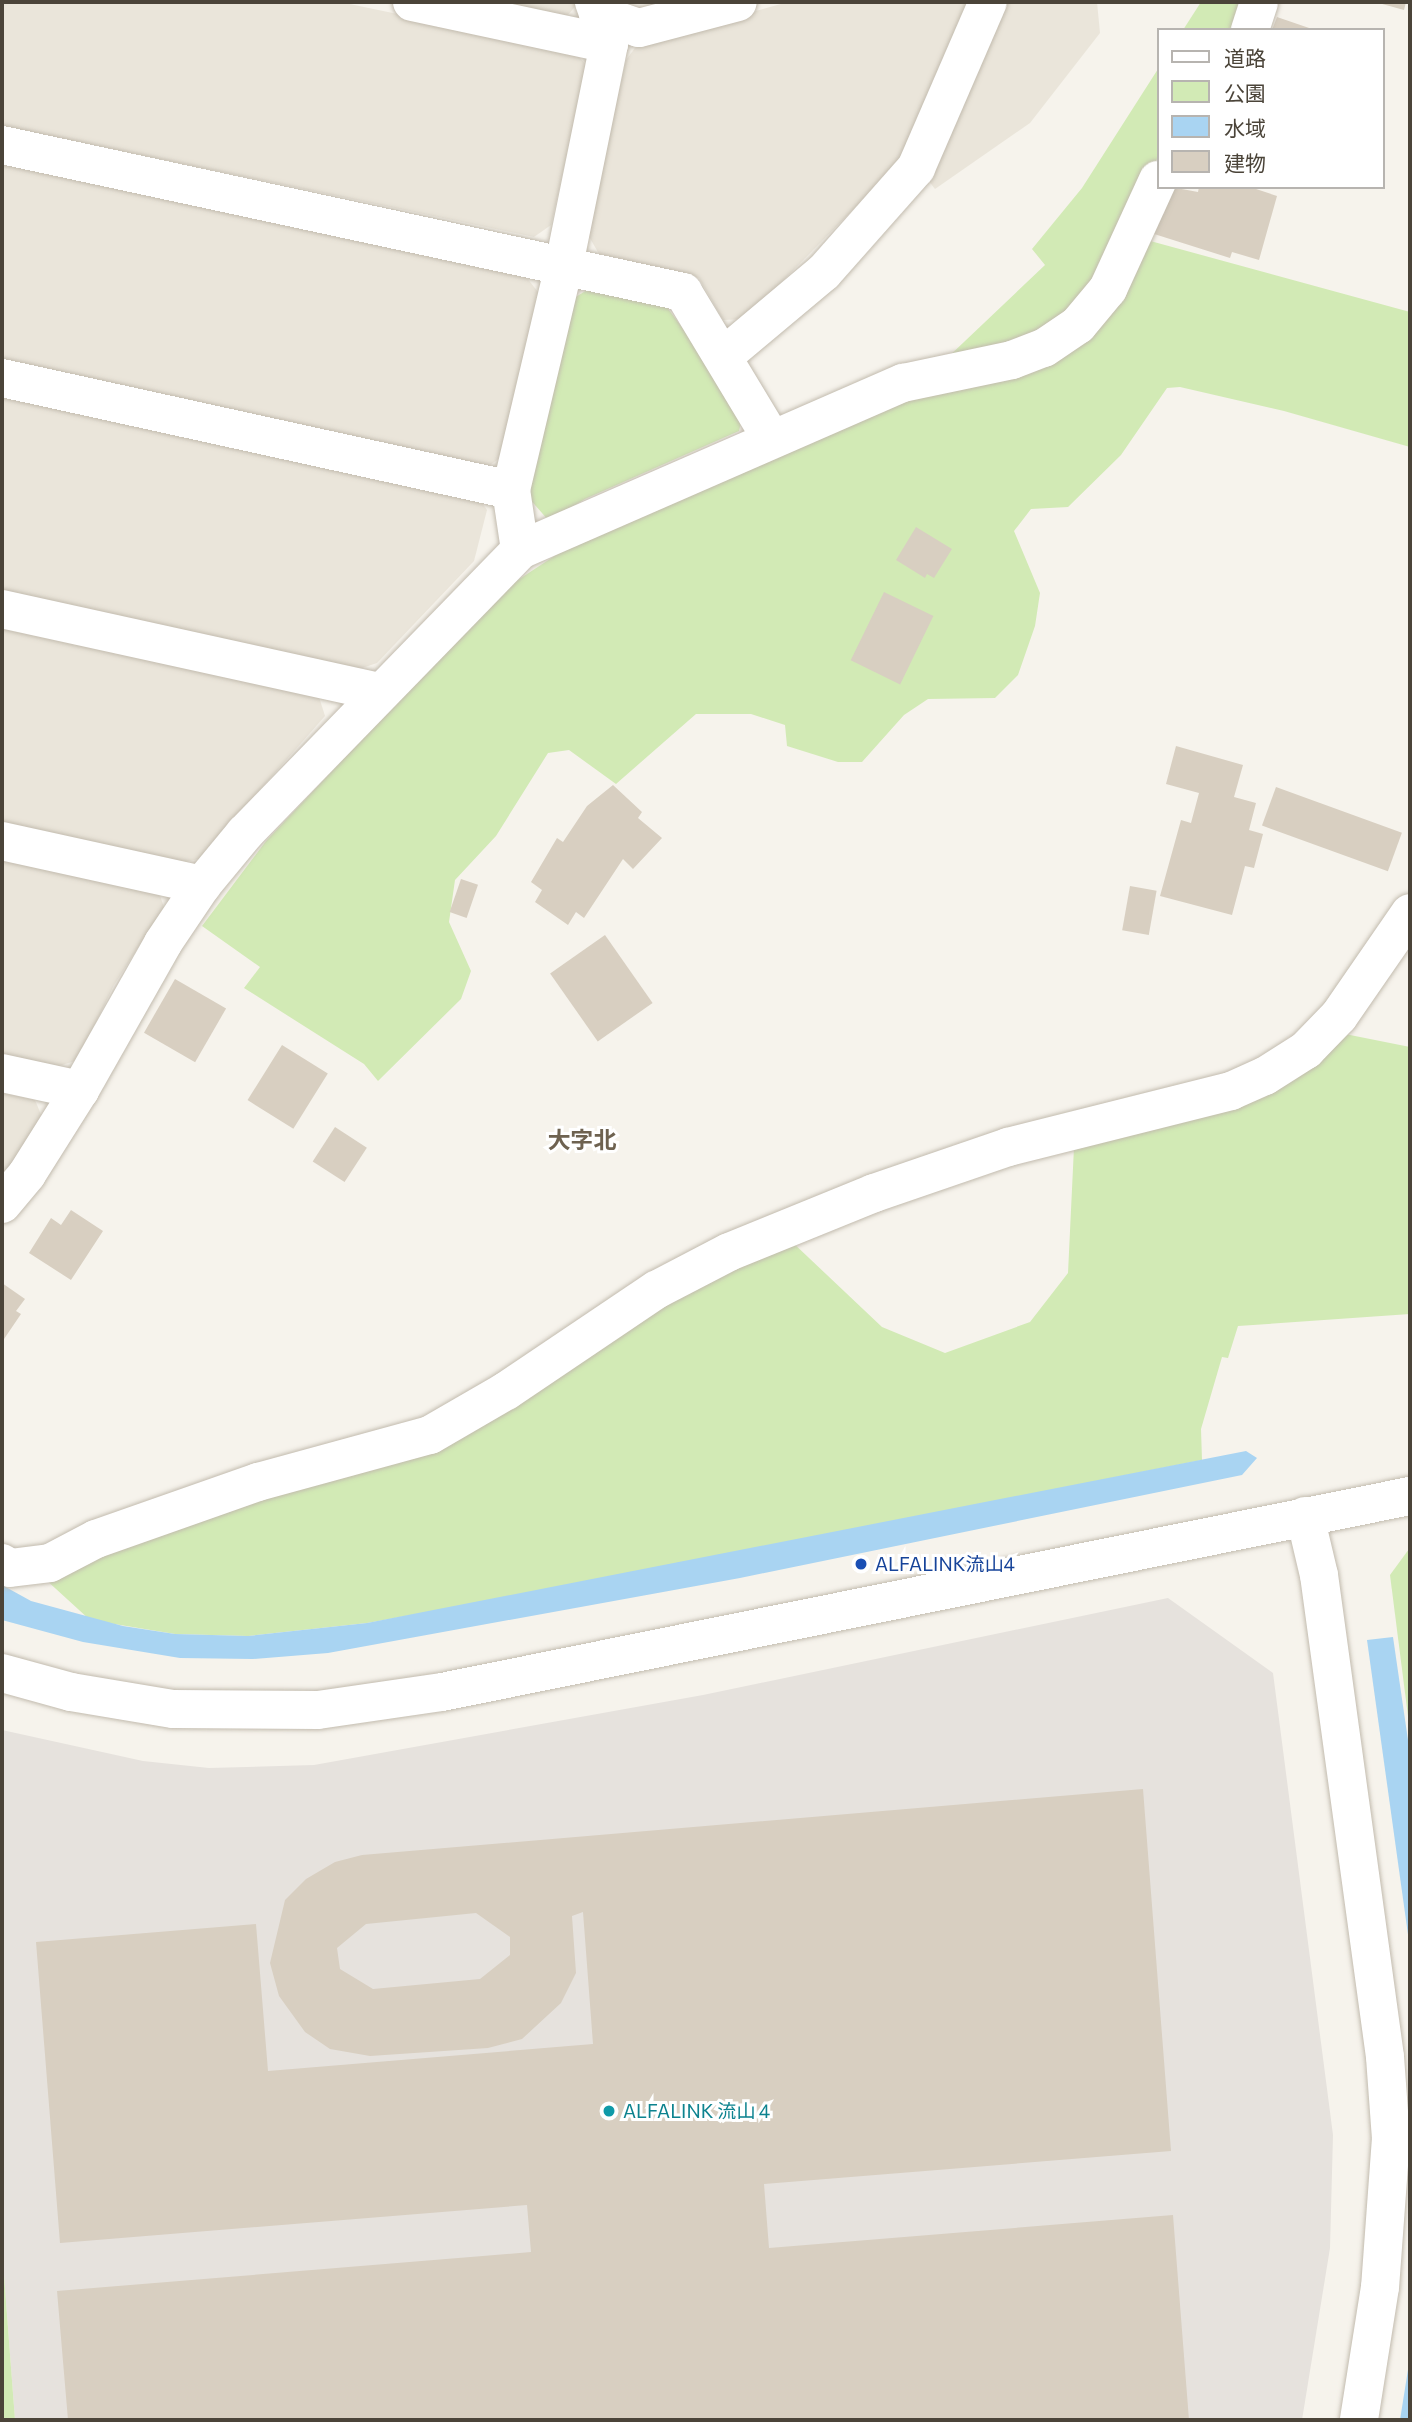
<!DOCTYPE html>
<meta charset="utf-8">
<style>
body{margin:0}
#map{position:relative;width:1412px;height:2422px;overflow:hidden;background:#f6f3ec;font-family:Commissioner,"Noto Sans JP",sans-serif}
div>[style]{position:absolute}
.residential>*{inset:0;background:#eae5da}
.industrial>*{inset:0;background:#e6e2dd}
.green>*{inset:0;background:#d2eab5}
.water>*{inset:0;background:#a9d4f2}
.building>*{inset:0;background:#d8cfc1;transform-origin:0 0}
.roads{filter:drop-shadow(0 0 2px #c2bbae) drop-shadow(0 0 2px #c2bbae)}
.minor>*{height:38px;margin:-19px;padding:0 19px;transform-origin:19px;border-radius:19px;background:#fff}
.dots>*{width:19px;height:19px;translate:-50% -50%;box-sizing:border-box;border:4px solid #fff;border-radius:50%}
span{translate:-50% -50%;white-space:nowrap;text-align:center;line-height:1.15;-webkit-text-stroke:6px #fff;paint-order:stroke}
.transit-label{font-size:19px;color:#164399}
.left{translate:0 -50%;text-align:left}
.culture-label{font-size:19px;color:#0d838f}
.quarter-label{font-size:23px;color:#6e6250;font-weight:700}
.frame{position:absolute;inset:0;border:4px solid #4b4439;pointer-events:none}
.legend{position:absolute;left:1157px;top:28px;width:228px;height:161px;box-sizing:border-box;background:#fff;border:2px solid #b7b4b0;margin:0;padding:9px 12px;list-style:none;font-size:21px;color:#4b4439}
.legend li{display:flex;align-items:center;gap:14px;height:35px}
.legend b{width:35px;border:2px solid #b7b4b0}
</style>
<div id="map">
<div class="residential">
<i style="clip-path:polygon(2px 2px,340px 2px,574px 51px,587px 66px,551px 225px,534px 237px,2px 126px)"></i>
<i style="clip-path:polygon(501px 2px,579px 2px,567px 16px)"></i>
<i style="clip-path:polygon(788px 2px,972px 2px,900px 162px,745px 319px,723px 320px,699px 278px,599px 254px,587px 233px,626px 60px,638px 44px)"></i>
<i style="clip-path:polygon(1005px 2px,1097px 2px,1100px 33px,1030px 123px,935px 189px,928px 180px)"></i>
<i style="clip-path:polygon(2px 164px,523px 273px,538px 292px,503px 456px,487px 467px,2px 362px)"></i>
<i style="clip-path:polygon(2px 392px,476px 494px,487px 510px,474px 561px,377px 663px,359px 669px,2px 590px)"></i>
<i style="clip-path:polygon(2px 629px,319px 697px,325px 716px,199px 859px,179px 863px,2px 826px)"></i>
<i style="clip-path:polygon(2px 856px,158px 890px,164px 907px,114px 985px,78px 1060px,59px 1066px,2px 1054px)"></i>
<i style="clip-path:polygon(2px 1093px,35px 1100px,42px 1117px,2px 1179px)"></i>
</div>
<div class="industrial">
<i style="clip-path:polygon(1168px 1598px,1273px 1673px,1333px 2135px,1330px 2248px,1302px 2420px,15px 2420px,2px 2249px,2px 1730px,143px 1761px,209px 1768px,314px 1765px,703px 1695px)"></i>
</div>
<div class="green">
<i style="clip-path:polygon(1201px 2px,1244px 2px,1236px 30px,1183px 30px)"></i>
<i style="clip-path:polygon(1158px 69px,1158px 157px,1100px 272px,1047px 335px,945px 360px,1045px 265px,1032px 249px,1082px 188px)"></i>
<i style="clip-path:polygon(1143px 239px,1410px 312px,1410px 447px,1284px 411px,1180px 387px,1167px 388px,1121px 455px,1068px 507px,1031px 509px,1014px 531px,1040px 593px,1035px 626px,1018px 675px,995px 698px,928px 699px,904px 715px,862px 762px,838px 762px,787px 746px,785px 725px,751px 714px,696px 714px,616px 784px,569px 750px,548px 753px,496px 836px,455px 880px,449px 922px,471px 971px,461px 999px,378px 1081px,364px 1064px,244px 988px,260px 967px,202px 926px,266px 841px,504px 589px,588px 534px,934px 390px,1030px 373px)"></i>
<i style="clip-path:polygon(592px 287px,666px 306px,744px 410px,739px 431px,585px 499px,549px 521px,528px 497px,574px 298px)"></i>
<i style="clip-path:polygon(1340px 1033px,1410px 1047px,1410px 1314px,1238px 1326px,1228px 1358px,1222px 1357px,1201px 1429px,1202px 1460px,555px 1589px,367px 1623px,248px 1636px,175px 1634px,90px 1620px,44px 1578px,258px 1496px,619px 1330px,790px 1240px,882px 1327px,945px 1353px,1030px 1322px,1068px 1273px,1074px 1147px)"></i>
<i style="clip-path:polygon(1409px 1549px,1410px 1561px,1410px 1732px,1390px 1575px)"></i>
<i style="clip-path:polygon(2px 2249px,15px 2420px,2px 2420px)"></i>
</div>
<div class="water">
<i style="clip-path:polygon(1246px 1451px,1257px 1458px,1242px 1475px,740px 1578px,328px 1653px,253px 1659px,180px 1658px,83px 1642px,2px 1620px,2px 1585px,31px 1601px,123px 1626px,175px 1634px,248px 1636px,367px 1623px)"></i>
<i style="clip-path:polygon(1393px 1637px,1410px 1754px,1410px 1949px,1367px 1640px)"></i>
<i style="clip-path:polygon(1410px 2357px,1410px 2420px,1400px 2420px)"></i>
</div>
<div class="building">
<i style="clip-path:polygon(1375px 2px,1406px 2px,1404px 10px)"></i>
<i style="clip-path:polygon(1277px 17px,1312px 29px,1312px 30px,1272px 30px)"></i>
<i style="clip-path:polygon(1171px 187px,1198px 192px,1199px 187px,1250px 187px,1277px 196px,1259px 260px,1232px 252px,1230px 258px,1151px 233px,1157px 212px,1164px 214px)"></i>
<i style="clip-path:polygon(916px 527px,952px 549px,934px 578px,927px 574px,925px 578px,896px 560px)"></i>
<i style="left:884px;top:592px;width:55px;height:76px;rotate:26deg"></i>
<i style="clip-path:polygon(1176px 746px,1243px 765px,1234px 797px,1256px 803px,1249px 830px,1263px 834px,1254px 868px,1245px 866px,1232px 915px,1160px 896px,1181px 820px,1191px 823px,1199px 793px,1166px 784px)"></i>
<i style="clip-path:polygon(613px 785px,642px 812px,638px 818px,662px 838px,633px 869px,623px 859px,584px 918px,576px 912px,568px 925px,535px 902px,542px 890px,531px 882px,557px 838px,563px 842px,587px 806px)"></i>
<i style="left:1276px;top:787px;width:134px;height:41px;rotate:20deg"></i>
<i style="left:461px;top:879px;width:18px;height:35px;rotate:19deg"></i>
<i style="left:1130px;top:886px;width:27px;height:45px;rotate:10deg"></i>
<i style="left:605px;top:935px;width:83px;height:67px;rotate:55deg"></i>
<i style="left:175px;top:979px;width:59px;height:62px;rotate:30deg"></i>
<i style="left:282px;top:1045px;width:54px;height:65px;rotate:32deg"></i>
<i style="left:335px;top:1127px;width:38px;height:41px;rotate:33deg"></i>
<i style="clip-path:polygon(71px 1210px,103px 1231px,71px 1280px,29px 1253px,51px 1218px,61px 1225px)"></i>
<i style="clip-path:polygon(2px 1283px,25px 1299px,16px 1311px,21px 1314px,2px 1342px)"></i>
<i style="clip-path:polygon(evenodd,1143px 1789px,1171px 2151px,764px 2184px,769px 2248px,1173px 2215px,1189px 2420px,68px 2420px,57px 2291px,531px 2252px,527px 2205px,60px 2243px,36px 1942px,256px 1924px,268px 2071px,593px 2044px,583px 1912px,572px 1916px,576px 1973px,561px 2003px,522px 2039px,488px 2048px,370px 2056px,330px 2049px,305px 2032px,279px 1996px,270px 1963px,285px 1900px,306px 1879px,335px 1862px,362px 1855px,1143px 1789px,476px 1913px,510px 1937px,510px 1955px,480px 1979px,373px 1989px,340px 1969px,337px 1948px,366px 1924px,476px 1913px)"></i>
</div>
<div class="roads">
<div class="minor">
<i style="left:412px;top:2px;width:201px;rotate:12deg"></i>
<i style="left:598px;top:14px;width:43px;rotate:18.9deg"></i>
<i style="left:639px;top:28px;width:102px;rotate:-14.7deg"></i>
<i style="left:1250px;top:30px;width:29px;rotate:-72deg"></i>
<i style="left:2px;top:145px;width:697px;rotate:12.18deg"></i>
<i style="left:683px;top:292px;width:170px;rotate:58.9deg"></i>
<i style="left:725px;top:355px;width:129px;rotate:-40deg"></i>
<i style="left:824px;top:272px;width:139px;rotate:-48.5deg"></i>
<i style="left:916px;top:168px;width:181px;rotate:-66.6deg"></i>
<i style="left:2px;top:378px;width:521px;rotate:12.41deg"></i>
<i style="left:520px;top:550px;width:61px;rotate:-98.5deg"></i>
<i style="left:511px;top:490px;width:231px;rotate:-76.7deg"></i>
<i style="left:564px;top:265px;width:226px;rotate:-78.5deg"></i>
<i style="left:609px;top:44px;width:45px;rotate:-109.7deg"></i>
<i style="left:2px;top:609px;width:386px;rotate:12.4deg"></i>
<i style="left:2px;top:841px;width:205px;rotate:12.4deg"></i>
<i style="left:2px;top:1073px;width:80px;rotate:12.3deg"></i>
<i style="left:2px;top:1204px;width:39px;rotate:-50deg"></i>
<i style="left:27px;top:1174px;width:99px;rotate:-57.8deg"></i>
<i style="left:80px;top:1090px;width:169px;rotate:-60.5deg"></i>
<i style="left:163px;top:943px;width:70px;rotate:-56.1deg"></i>
<i style="left:202px;top:885px;width:67px;rotate:-50.4deg"></i>
<i style="left:245px;top:833px;width:395px;rotate:-45.8deg"></i>
<i style="left:520px;top:550px;width:418px;rotate:-23.6deg"></i>
<i style="left:903px;top:383px;width:111px;rotate:-11.9deg"></i>
<i style="left:1012px;top:360px;width:34px;rotate:-21deg"></i>
<i style="left:1044px;top:348px;width:41px;rotate:-34.1deg"></i>
<i style="left:1078px;top:325px;width:47px;rotate:-50.2deg"></i>
<i style="left:1108px;top:289px;width:120px;rotate:-65.4deg"></i>
<i style="left:1305px;top:1516px;width:61px;rotate:76.7deg"></i>
<i style="left:1319px;top:1575px;width:486px;rotate:82.2deg"></i>
<i style="left:1385px;top:2057px;width:81px;rotate:85.8deg"></i>
<i style="left:1391px;top:2138px;width:149px;rotate:94.2deg"></i>
<i style="left:1380px;top:2287px;width:135px;rotate:99deg"></i>
<i style="left:2px;top:1563px;width:9px;rotate:32deg"></i>
<i style="left:10px;top:1568px;width:40px;rotate:-7.1deg"></i>
<i style="left:50px;top:1563px;width:52px;rotate:-27.6deg"></i>
<i style="left:96px;top:1539px;width:172px;rotate:-19.4deg"></i>
<i style="left:258px;top:1482px;width:178px;rotate:-15.3deg"></i>
<i style="left:430px;top:1435px;width:88px;rotate:-30.1deg"></i>
<i style="left:506px;top:1391px;width:181px;rotate:-34deg"></i>
<i style="left:656px;top:1290px;width:82px;rotate:-27.5deg"></i>
<i style="left:729px;top:1252px;width:157px;rotate:-22.1deg"></i>
<i style="left:874px;top:1193px;width:142px;rotate:-18.9deg"></i>
<i style="left:1008px;top:1147px;width:230px;rotate:-14.1deg"></i>
<i style="left:1231px;top:1091px;width:37px;rotate:-24deg"></i>
<i style="left:1265px;top:1076px;width:49px;rotate:-32.4deg"></i>
<i style="left:1306px;top:1050px;width:47px;rotate:-45.9deg"></i>
<i style="left:1339px;top:1016px;width:125px;rotate:-55.4deg"></i>
<i style="left:2px;top:1673px;width:72px;rotate:15.4deg"></i>
<i style="left:71px;top:1692px;width:103px;rotate:9.5deg"></i>
<i style="left:173px;top:1709px;width:145px;rotate:0.4deg"></i>
<i style="left:318px;top:1710px;width:125px;rotate:-8.3deg"></i>
<i style="left:442px;top:1692px;width:988px;rotate:-11.45deg"></i>
</div>
</div>
<div class="dots">
<i style="left:861px;top:1564px;background:#1a4fb4"></i>
<i style="left:609px;top:2111px;background:#0f9aa8"></i>
</div>
<div class="transit-label">
<span class="left" style="left:875px;top:1564px">ALFALINK流山4</span>
</div>
<div class="culture-label">
<span class="left" style="left:623px;top:2111px">ALFALINK 流山 4</span>
</div>
<div class="quarter-label">
<span style="left:582px;top:1139px">大字北</span>
</div>
<div class="frame"></div>
<ul class="legend">
<li><b style="height:9px;background:#fff"></b>道路</li>
<li><b style="height:19px;background:#d2eab5"></b>公園</li>
<li><b style="height:19px;background:#a9d4f2"></b>水域</li>
<li><b style="height:19px;background:#d8cfc1"></b>建物</li>
</ul>
</div>
